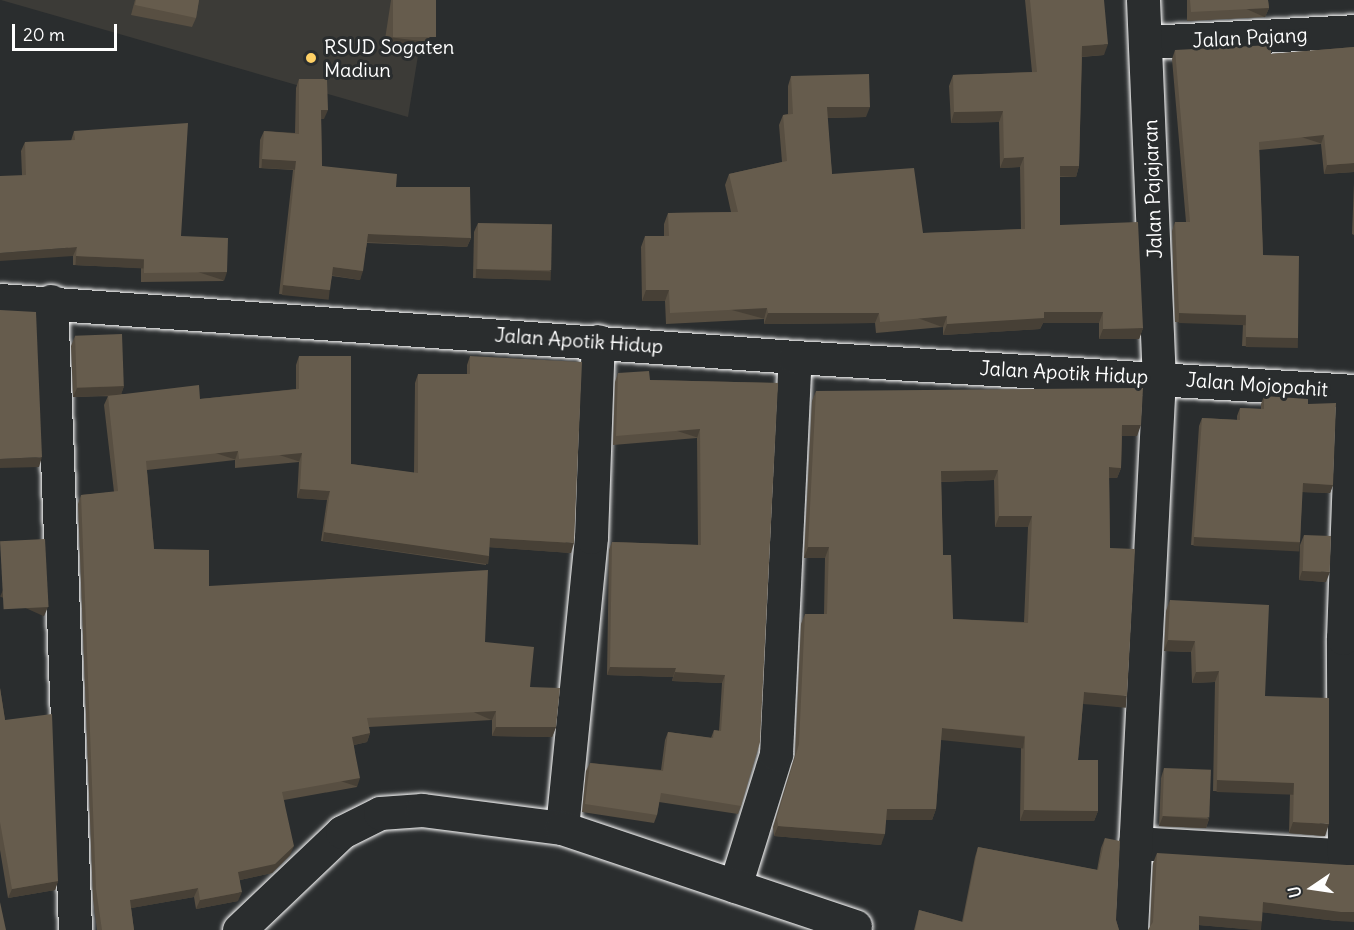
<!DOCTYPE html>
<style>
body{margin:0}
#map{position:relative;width:1354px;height:930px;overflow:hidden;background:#2a2d2e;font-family:Delius,sans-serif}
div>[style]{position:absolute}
.built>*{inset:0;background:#3c3b37}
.roads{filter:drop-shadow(0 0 2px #fff) drop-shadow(0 0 2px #fff)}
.minor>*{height:33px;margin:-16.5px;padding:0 16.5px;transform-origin:16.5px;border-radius:16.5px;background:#2a2d2e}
.tertiary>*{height:33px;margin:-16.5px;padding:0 16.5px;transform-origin:16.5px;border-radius:16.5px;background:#2a2d2e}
.wall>*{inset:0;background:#584f42}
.shaded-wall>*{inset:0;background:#474036;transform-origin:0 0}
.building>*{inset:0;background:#665c4d;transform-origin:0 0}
.dots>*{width:16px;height:16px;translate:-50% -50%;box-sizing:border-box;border:3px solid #2a2d2e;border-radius:50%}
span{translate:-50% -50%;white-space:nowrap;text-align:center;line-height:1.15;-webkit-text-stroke:6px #2a2d2e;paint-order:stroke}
.street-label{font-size:20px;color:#fff}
.poi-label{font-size:20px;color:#fff}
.left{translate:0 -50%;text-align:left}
.north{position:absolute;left:1282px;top:858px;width:60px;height:60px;-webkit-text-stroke:4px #2a2d2e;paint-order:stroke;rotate:257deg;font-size:16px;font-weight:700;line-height:24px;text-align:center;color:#fff}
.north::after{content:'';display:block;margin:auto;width:21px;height:27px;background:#fff;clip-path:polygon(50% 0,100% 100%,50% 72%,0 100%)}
.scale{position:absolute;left:12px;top:24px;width:105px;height:27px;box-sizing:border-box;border:3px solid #fff;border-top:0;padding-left:8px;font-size:18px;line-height:21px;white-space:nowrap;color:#fff;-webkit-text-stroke:4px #2a2d2e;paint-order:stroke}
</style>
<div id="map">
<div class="built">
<i style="clip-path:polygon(1px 0,427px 0,408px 117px)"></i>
</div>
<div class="roads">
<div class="minor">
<i style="left:1147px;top:42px;width:207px;rotate:-3deg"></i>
<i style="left:51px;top:301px;width:629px;rotate:87.81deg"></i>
<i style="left:562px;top:828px;width:292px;rotate:-84.3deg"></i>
<i style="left:591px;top:537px;width:196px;rotate:-88deg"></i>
<i style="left:1135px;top:843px;width:219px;rotate:3.4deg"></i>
<i style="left:1344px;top:856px;width:218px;rotate:-90.3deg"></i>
<i style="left:1343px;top:638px;width:247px;rotate:-87.9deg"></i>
<i style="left:735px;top:886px;width:138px;rotate:-72.7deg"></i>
<i style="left:776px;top:754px;width:397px;rotate:-87.3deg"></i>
<i style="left:239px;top:930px;width:142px;rotate:-43.6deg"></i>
<i style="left:342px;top:832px;width:42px;rotate:-26.6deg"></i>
<i style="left:380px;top:813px;width:42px;rotate:-4.1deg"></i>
<i style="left:422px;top:810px;width:141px;rotate:7.3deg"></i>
<i style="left:562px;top:828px;width:309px;rotate:18.5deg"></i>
<i style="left:1131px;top:930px;width:553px;rotate:-87.1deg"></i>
</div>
<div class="tertiary">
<i style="left:1143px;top:0;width:378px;rotate:87.6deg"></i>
<i style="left:0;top:300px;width:797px;rotate:4.1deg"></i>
<i style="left:795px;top:357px;width:560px;rotate:3.48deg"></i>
</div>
</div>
<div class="wall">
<i style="clip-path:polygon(135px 0,199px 0,196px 18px,192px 27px,131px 15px)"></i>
<i style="clip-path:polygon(391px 0,436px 0,427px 51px,384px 46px)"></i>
<i style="clip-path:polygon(1025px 0,1104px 0,1104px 55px,1082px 57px,1079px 166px,1076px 177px,1060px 177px,1060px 225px,1143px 328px,1139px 339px,1099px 339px,1099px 323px,1043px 323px,1040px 329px,943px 335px,943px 327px,876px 333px,875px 323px,764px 324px,764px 319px,666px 324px,665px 301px,642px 301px,641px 247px,645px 236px,664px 236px,664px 224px,668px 213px,731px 212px,725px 185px,729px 174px,782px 162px,779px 125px,783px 115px,788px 114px,788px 86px,791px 76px,866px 117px,827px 118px,832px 174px,923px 233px,1021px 229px,1020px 167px,1000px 168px,999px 122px,951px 123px,949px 86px,953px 75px,1032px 72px)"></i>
<i style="clip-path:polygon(1187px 0,1268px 0,1269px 8px,1265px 17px,1187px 21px)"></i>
<i style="clip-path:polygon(1354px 47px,1354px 172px,1324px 174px,1321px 144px,1259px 150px,1263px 255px,1298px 338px,1295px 347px,1242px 346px,1243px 324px,1175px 322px,1172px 231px,1175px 222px,1186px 222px,1172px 59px,1175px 50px,1271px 54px)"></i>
<i style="clip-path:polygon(299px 79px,324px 119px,321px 119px,322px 166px,396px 187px,471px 238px,467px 247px,367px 243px,360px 280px,332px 276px,327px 299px,279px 294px,293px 170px,259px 168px,260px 140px,264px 131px,295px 133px,296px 88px)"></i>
<i style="clip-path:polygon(74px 131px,181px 236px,224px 281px,141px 282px,141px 268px,73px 265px,73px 256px,22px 175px,21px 151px,25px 142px,71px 141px)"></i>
<i style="clip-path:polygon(1354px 183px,1354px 235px,1352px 234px)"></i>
<i style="clip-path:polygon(478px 223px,551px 271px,547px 280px,473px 278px,474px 232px)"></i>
<i style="clip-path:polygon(75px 336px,124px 386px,121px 394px,200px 399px,296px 389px,296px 365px,299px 356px,351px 464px,414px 473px,415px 383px,418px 374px,467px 374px,467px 365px,470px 356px,571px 553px,489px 547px,486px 565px,321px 541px,327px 500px,297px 498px,299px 462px,235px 468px,235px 460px,147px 470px,154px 549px,209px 586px,485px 642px,530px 687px,556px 727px,552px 737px,492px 736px,492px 720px,369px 727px,370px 733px,367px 742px,354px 745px,357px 787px,284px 800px,290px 855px,272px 873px,240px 880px,238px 901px,196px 909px,194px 897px,131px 908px,134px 930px,97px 930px,93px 899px,78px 504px,81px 495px,114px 492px,104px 405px,108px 396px,110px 396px,73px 397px,71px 346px)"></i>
<i style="clip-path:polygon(618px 373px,650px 380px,778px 383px,741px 806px,738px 814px,659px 802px,657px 815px,654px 823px,582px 812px,586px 771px,590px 763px,661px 770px,665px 740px,668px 732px,711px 738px,714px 730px,719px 731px,722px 683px,672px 681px,673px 677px,607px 675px,609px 550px,612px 542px,698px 545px,697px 438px,613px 445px,615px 382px)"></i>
<i style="clip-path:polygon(evenodd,816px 391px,1137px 436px,1122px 436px,1121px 468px,1117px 478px,1109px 478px,1110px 548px,1124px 707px,1083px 703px,1078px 760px,1098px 811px,1094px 821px,1020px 821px,1021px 747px,941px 739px,936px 809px,932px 820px,886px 820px,881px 845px,774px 836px,773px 827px,795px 755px,801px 624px,805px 614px,824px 614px,825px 558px,804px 558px,812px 401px,816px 391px,994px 480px,995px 527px,1028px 527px,1024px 622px,953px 619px,943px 555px,941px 482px,994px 480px)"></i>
<i style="clip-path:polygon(1264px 396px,1308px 404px,1333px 485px,1330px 493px,1302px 492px,1300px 542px,1297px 550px,1191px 545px,1199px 426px,1202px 418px,1237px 420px,1237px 416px,1240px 408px,1261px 409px,1261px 404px)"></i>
<i style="clip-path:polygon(1304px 535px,1326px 582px,1299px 580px,1300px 545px)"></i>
<i style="clip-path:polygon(1170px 600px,1265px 696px,1325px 836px,1289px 833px,1290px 794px,1213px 791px,1215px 682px,1192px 683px,1191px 652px,1164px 651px,1166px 611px)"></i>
<i style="clip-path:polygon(0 688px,5px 720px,58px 881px,55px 890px,8px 898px,0 850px)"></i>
<i style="clip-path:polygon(1164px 768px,1209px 819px,1206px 828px,1159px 826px,1161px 778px)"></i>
<i style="clip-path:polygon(1105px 838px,1116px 920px,1119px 930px,914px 930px,919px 910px,962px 922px,975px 857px,978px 847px,1097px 870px,1101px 848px)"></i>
<i style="clip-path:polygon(1157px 853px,1337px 921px,1262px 912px,1262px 921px,1258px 930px,1199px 925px,1150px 927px,1153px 863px)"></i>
</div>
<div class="shaded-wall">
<i style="left:1269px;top:8px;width:10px;height:78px;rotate:114deg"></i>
<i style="left:388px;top:37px;width:43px;height:10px;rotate:7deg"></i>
<i style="clip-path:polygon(1108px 44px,1104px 55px,1078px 57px,1082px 46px)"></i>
<i style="clip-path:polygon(827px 107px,870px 107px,866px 117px,823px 118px)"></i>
<i style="clip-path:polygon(321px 110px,328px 110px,324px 119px,318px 119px)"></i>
<i style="clip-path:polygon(1003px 111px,999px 122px,951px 123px,954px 112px)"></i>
<i style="left:1324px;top:135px;width:9px;height:65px;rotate:108deg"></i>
<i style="clip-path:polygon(1024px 157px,1020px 167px,1000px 168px,1004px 158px)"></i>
<i style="left:262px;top:159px;width:34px;height:9px;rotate:3deg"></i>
<i style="clip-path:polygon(1354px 163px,1354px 172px,1324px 174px,1327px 165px)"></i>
<i style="clip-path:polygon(1060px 166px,1079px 166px,1076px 177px,1056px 176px)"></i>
<i style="clip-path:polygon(368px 234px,471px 238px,467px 247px,365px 242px)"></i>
<i style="clip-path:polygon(77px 247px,73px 256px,0 261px,0 253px)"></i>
<i style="left:76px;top:256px;width:68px;height:9px;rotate:3deg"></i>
<i style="clip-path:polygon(333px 267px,363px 271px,360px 280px,330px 275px)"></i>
<i style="left:476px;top:269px;width:75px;height:9px;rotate:2deg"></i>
<i style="left:227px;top:272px;width:9px;height:83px;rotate:108deg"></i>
<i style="left:283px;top:285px;width:47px;height:10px;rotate:6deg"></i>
<i style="clip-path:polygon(646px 290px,669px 290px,665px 301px,642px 301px)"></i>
<i style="left:767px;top:308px;width:11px;height:97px;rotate:105deg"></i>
<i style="clip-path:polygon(1044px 312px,1103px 312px,1099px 323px,1043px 323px,1040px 329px,943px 335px,947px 324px)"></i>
<i style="clip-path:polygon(768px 313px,879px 313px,875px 323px,764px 324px)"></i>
<i style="left:1179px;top:313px;width:67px;height:10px;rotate:2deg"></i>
<i style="left:947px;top:316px;width:12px;height:67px;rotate:110deg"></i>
<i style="clip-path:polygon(1143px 328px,1139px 339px,1099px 339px,1103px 329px)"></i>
<i style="left:1246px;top:337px;width:52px;height:10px;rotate:1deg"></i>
<i style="clip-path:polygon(124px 386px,121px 395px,73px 397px,77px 388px)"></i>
<i style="clip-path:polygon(1122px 425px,1141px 425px,1137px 436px,1118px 436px)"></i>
<i style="left:700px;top:429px;width:9px;height:84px;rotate:108deg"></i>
<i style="left:238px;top:451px;width:9px;height:93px;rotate:108deg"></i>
<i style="left:302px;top:453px;width:9px;height:63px;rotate:108deg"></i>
<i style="clip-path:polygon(42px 457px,39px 467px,0 468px,0 459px)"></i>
<i style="clip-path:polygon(1109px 467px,1121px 468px,1117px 478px,1105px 478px)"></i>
<i style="clip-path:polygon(998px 470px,994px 480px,937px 482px,941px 471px)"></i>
<i style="clip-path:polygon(1303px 483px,1333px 485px,1330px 493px,1300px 492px)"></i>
<i style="clip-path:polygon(300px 489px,330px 491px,327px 500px,297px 498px)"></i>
<i style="clip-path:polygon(999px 516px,1032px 516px,1028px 527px,995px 527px)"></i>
<i style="left:324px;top:532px;width:167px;height:9px;rotate:8deg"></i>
<i style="left:1194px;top:537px;width:106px;height:9px;rotate:3deg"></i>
<i style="clip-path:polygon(490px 538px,574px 543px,571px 553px,486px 547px)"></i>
<i style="clip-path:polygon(808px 547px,829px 547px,825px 558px,804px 558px)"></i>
<i style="clip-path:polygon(1302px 571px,1330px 572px,1326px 582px,1299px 580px)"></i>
<i style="left:48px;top:607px;width:10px;height:48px;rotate:114deg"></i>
<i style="clip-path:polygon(1168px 640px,1195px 641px,1191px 652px,1164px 651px)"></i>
<i style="clip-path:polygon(610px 667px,676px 668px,673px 677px,607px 675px)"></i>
<i style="clip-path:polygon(1219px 671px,1215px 682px,1192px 683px,1196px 672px)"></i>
<i style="clip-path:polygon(675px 672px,725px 675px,722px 683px,672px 681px)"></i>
<i style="left:1084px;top:692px;width:43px;height:12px;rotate:5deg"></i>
<i style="left:496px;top:711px;width:10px;height:129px;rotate:114deg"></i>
<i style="clip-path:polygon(496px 727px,556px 727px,552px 737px,492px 736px)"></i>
<i style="left:942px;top:728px;width:83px;height:12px;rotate:6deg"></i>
<i style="clip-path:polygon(370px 733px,367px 742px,349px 746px,352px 737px)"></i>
<i style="left:360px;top:778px;width:9px;height:79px;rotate:108deg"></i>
<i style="left:1217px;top:780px;width:77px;height:12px;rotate:2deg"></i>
<i style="clip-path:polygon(887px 809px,936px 809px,932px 820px,883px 820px)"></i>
<i style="clip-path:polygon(1024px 810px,1098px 811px,1094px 821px,1020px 821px)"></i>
<i style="clip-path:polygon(1163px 816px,1209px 819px,1206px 828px,1159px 826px)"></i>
<i style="clip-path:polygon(1293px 822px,1329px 824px,1325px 836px,1289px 833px)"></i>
<i style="clip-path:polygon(778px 826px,885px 834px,881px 845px,774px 836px)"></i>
<i style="clip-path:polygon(294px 846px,290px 855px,272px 873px,235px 881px,238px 872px)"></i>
<i style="clip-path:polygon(58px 881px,55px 890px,8px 898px,12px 889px)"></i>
<i style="clip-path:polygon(198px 888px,194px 897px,126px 909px,130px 900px)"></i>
<i style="clip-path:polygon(242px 892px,238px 901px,196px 909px,200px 900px)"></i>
<i style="clip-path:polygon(1263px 902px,1354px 912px,1354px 922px,1337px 921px,1259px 912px)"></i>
<i style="left:1199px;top:916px;width:63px;height:9px;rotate:5deg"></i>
</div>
<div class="building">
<i style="clip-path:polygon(136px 0,199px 0,196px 18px,135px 5px)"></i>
<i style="left:393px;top:0;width:43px;height:37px"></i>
<i style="clip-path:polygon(1030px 0,1104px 0,1108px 44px,1082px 46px,1079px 166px,1060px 166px,1060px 225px,1138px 222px,1143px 328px,1103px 329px,1103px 312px,1044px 312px,1044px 318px,947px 324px,947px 316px,880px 322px,879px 313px,768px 313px,767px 308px,670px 313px,669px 290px,646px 290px,645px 236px,669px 236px,668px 213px,738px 212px,729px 174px,787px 161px,783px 115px,793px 114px,791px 76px,869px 74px,870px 107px,827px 107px,832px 174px,914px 168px,923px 233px,1025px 229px,1024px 157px,1004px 158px,1003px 111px,954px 112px,953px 75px,1037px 72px)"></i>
<i style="clip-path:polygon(1190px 0,1268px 0,1269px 8px,1191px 12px)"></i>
<i style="clip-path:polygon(1271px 45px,1271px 54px,1354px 47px,1354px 163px,1327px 165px,1324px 135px,1259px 142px,1263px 255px,1299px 256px,1298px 338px,1246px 337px,1246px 315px,1179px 313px,1175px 222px,1190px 222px,1175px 50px)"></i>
<i style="clip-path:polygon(299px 79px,327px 79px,328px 110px,321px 110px,322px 166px,397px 174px,396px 187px,470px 187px,471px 238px,368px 234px,363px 271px,333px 267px,330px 290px,283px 285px,296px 161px,262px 159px,264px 131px,299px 134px)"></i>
<i style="clip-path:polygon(188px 123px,181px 236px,228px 238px,227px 272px,144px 273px,144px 259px,76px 256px,77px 247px,0 253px,0 176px,26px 175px,25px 142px,75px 140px,74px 131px)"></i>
<i style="left:478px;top:223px;width:74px;height:46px;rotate:1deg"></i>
<i style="clip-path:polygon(0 310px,36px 312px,42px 457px,0 459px)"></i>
<i style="left:122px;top:334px;width:52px;height:47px;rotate:88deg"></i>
<i style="clip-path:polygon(299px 356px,351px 356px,351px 464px,418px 473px,418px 374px,470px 374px,470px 356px,582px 362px,574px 543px,490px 538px,489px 556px,324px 532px,330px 491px,300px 489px,302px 453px,239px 459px,238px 451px,146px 461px,154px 549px,209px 550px,209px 586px,488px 570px,485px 642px,534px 647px,530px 687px,560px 688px,556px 727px,496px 727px,496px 711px,367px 718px,370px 733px,352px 737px,360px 778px,282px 792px,294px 846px,275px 864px,238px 872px,242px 892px,200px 900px,198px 888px,130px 900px,134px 930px,102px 930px,96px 889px,81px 495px,118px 491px,108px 396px,199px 385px,200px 399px,299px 389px)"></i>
<i style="clip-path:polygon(649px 371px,650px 380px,778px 383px,760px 742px,741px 806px,661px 793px,657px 815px,585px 804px,590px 763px,663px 771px,668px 732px,713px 738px,714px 730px,721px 731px,725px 675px,675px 672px,676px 668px,610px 667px,612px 542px,701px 545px,700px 429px,616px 436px,618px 373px)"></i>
<i style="clip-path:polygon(evenodd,1143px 388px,1141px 425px,1122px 425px,1121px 468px,1109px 467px,1110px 548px,1135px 549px,1127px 696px,1084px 692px,1078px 760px,1098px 760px,1098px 811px,1024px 810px,1025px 736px,942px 728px,936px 809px,887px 809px,885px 834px,778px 826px,777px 817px,799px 744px,805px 614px,827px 614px,829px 547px,808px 547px,816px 391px,1143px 388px,998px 470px,999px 516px,1032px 516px,1028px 623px,953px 619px,951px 555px,943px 555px,941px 471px,998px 470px)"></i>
<i style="clip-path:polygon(1264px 396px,1308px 399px,1308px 404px,1336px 403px,1333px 485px,1303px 483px,1300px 542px,1194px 537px,1202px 418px,1240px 420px,1240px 408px,1264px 409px)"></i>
<i style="left:1304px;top:535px;width:27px;height:36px;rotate:2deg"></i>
<i style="left:45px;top:539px;width:68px;height:45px;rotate:87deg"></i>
<i style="clip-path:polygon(1170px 600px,1269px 605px,1265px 696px,1329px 698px,1329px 824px,1293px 822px,1294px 783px,1217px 780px,1219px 671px,1196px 672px,1195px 641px,1168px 640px)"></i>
<i style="clip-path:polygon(0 688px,5px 720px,52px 714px,58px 881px,12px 889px,0 822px)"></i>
<i style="left:1164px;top:768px;width:47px;height:48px;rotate:2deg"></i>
<i style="clip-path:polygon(1105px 838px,1120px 841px,1116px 920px,1119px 930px,915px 930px,919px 910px,963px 922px,978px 847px,1098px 870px)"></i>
<i style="clip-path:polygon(1157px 853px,1347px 865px,1354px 865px,1354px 912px,1341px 912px,1263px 902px,1262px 921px,1199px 916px,1199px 930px,1148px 930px,1153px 922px)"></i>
<i style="clip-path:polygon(0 902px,6px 930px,0 930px)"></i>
</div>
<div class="dots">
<i style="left:311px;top:58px;background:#ffd166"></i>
</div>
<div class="street-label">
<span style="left:1250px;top:37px;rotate:-3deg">Jalan Pajang</span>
<span style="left:1152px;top:189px;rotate:-92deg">Jalan Pajajaran</span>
<span style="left:579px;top:340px;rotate:4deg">Jalan Apotik Hidup</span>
<span style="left:1064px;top:372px;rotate:3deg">Jalan Apotik Hidup</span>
<span style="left:1257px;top:384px;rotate:4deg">Jalan Mojopahit</span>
</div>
<div class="poi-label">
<span class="left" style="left:324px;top:58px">RSUD Sogaten<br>Madiun</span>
</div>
<div class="north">U</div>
<div class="scale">20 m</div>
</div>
